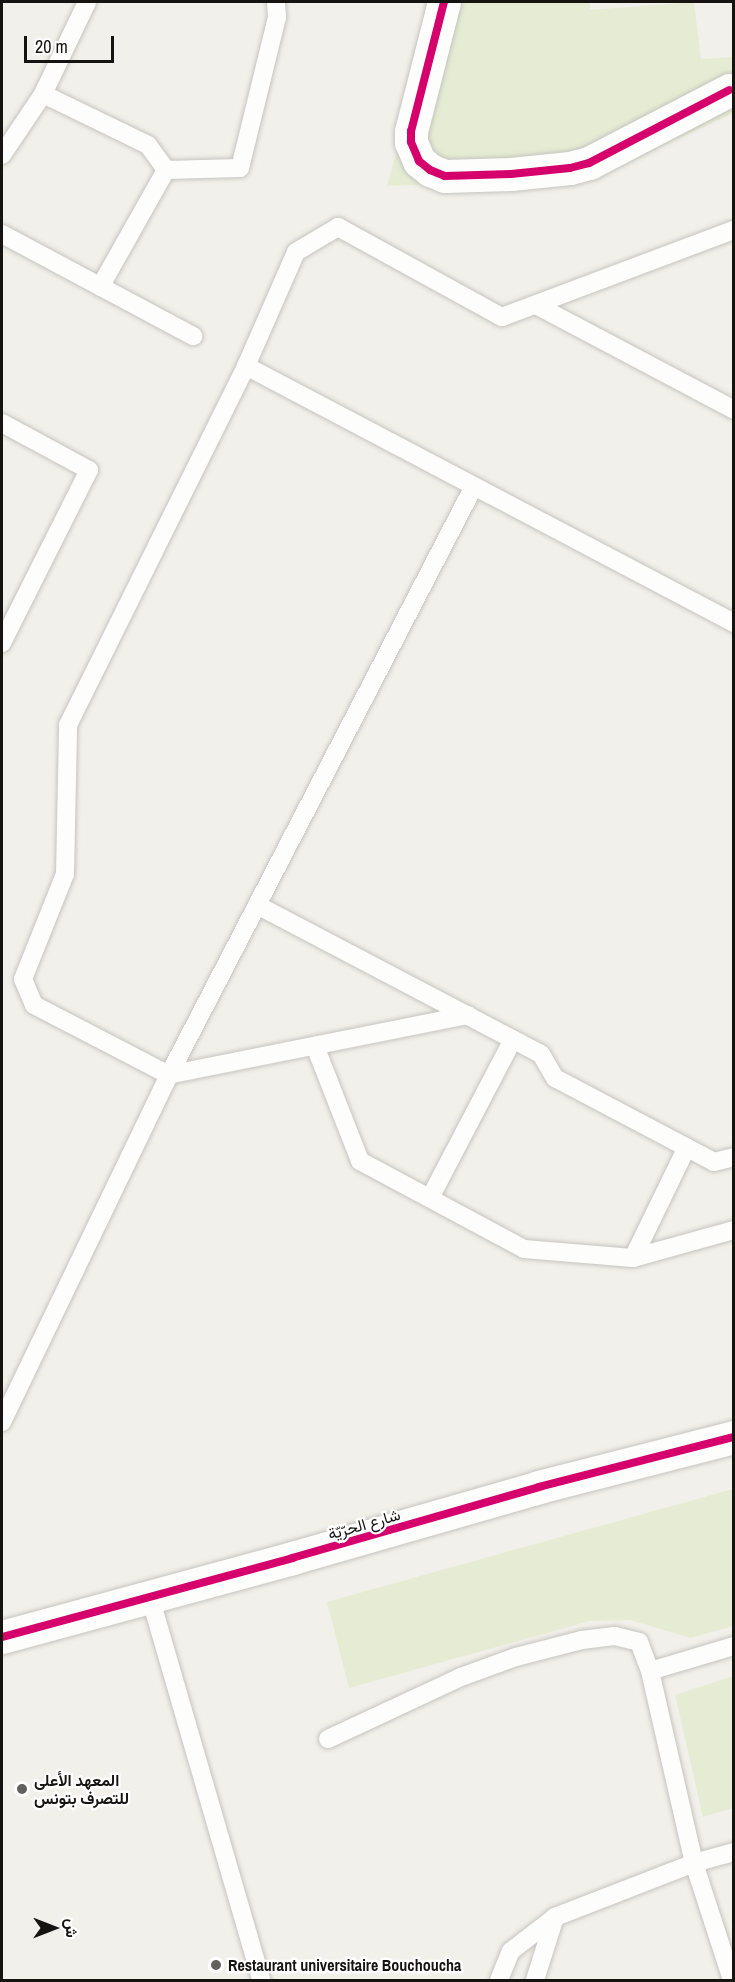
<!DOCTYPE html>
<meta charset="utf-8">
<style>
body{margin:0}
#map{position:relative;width:735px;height:1982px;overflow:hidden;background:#f2f0ea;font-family:"Archivo Narrow",Vazirmatn,sans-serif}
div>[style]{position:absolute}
.green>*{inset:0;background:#e6ecd3}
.roads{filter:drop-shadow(0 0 2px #c5c4bf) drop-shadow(0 0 2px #c5c4bf)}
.lane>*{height:18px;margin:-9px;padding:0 9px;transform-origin:9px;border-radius:9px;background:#fdfdfc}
.street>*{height:33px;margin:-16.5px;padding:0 16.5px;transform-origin:16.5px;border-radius:16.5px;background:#fdfdfc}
.secondary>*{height:33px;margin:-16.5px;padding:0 16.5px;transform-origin:16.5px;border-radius:16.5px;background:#fdfdfc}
.cycleway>*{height:8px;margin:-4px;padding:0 4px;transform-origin:4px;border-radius:4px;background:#d6006c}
.dots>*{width:16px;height:16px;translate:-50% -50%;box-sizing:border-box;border:3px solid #fff;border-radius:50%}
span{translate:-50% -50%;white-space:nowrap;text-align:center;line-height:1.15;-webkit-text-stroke:4.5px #fff;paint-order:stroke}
.street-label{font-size:16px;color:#151411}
.poi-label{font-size:16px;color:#151411;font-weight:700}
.left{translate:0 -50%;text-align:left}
.frame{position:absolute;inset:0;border:3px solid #151411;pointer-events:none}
.north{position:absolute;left:24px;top:1898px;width:60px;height:60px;-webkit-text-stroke:4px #fff;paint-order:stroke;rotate:90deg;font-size:16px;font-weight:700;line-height:24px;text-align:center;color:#151411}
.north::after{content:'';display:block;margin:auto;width:21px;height:27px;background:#151411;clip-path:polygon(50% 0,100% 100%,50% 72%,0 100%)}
.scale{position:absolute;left:24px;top:36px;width:90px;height:27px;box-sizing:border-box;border:3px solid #151411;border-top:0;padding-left:8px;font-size:18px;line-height:21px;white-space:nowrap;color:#151411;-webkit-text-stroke:4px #fff;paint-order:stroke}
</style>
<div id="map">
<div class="green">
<i style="clip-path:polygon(438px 2px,590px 2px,590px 10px,694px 2px,701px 59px,733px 57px,733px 113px,592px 179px,387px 186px)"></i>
<i style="clip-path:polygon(733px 1489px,733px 1626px,691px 1638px,630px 1620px,590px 1621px,349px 1688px,327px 1602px)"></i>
<i style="clip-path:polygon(733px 1676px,733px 1808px,703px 1817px,675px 1695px)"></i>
</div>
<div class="roads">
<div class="lane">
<i style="left:43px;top:94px;width:117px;rotate:25.9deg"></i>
<i style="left:148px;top:145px;width:31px;rotate:54deg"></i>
<i style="left:166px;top:170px;width:134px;rotate:119.4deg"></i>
<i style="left:2px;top:155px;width:73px;rotate:-56.1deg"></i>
<i style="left:43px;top:94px;width:102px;rotate:-64.4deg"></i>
<i style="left:166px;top:170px;width:74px;rotate:-1.5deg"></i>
<i style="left:240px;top:168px;width:155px;rotate:-76.2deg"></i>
<i style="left:277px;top:17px;width:15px;rotate:-94deg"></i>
<i style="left:2px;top:234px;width:217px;rotate:28.1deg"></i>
<i style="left:536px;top:305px;width:224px;rotate:27.9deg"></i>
<i style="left:246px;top:366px;width:552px;rotate:27.77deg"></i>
<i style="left:2px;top:423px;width:99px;rotate:28.4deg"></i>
<i style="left:89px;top:470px;width:194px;rotate:116.7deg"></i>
<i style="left:257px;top:905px;width:321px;rotate:27.7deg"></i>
<i style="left:541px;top:1054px;width:28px;rotate:60deg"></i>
<i style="left:555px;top:1078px;width:180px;rotate:27.8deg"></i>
<i style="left:714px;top:1162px;width:21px;rotate:-14deg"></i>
<i style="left:468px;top:1015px;width:305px;rotate:168.7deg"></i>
<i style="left:169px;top:1075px;width:152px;rotate:-152.6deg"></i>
<i style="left:34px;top:1005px;width:28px;rotate:-113deg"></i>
<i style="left:23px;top:979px;width:113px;rotate:-68.2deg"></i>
<i style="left:65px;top:874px;width:149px;rotate:-88.8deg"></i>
<i style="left:68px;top:725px;width:401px;rotate:-63.6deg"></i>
<i style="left:246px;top:366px;width:124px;rotate:-66.3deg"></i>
<i style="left:296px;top:252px;width:49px;rotate:-30.8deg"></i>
<i style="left:338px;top:227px;width:187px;rotate:28.8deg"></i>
<i style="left:502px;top:317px;width:248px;rotate:-20.6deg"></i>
<i style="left:315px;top:1046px;width:123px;rotate:68.6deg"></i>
<i style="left:360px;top:1161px;width:186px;rotate:28.2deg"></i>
<i style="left:524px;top:1249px;width:109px;rotate:4.7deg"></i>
<i style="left:633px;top:1258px;width:105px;rotate:-15.5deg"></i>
<i style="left:430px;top:1198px;width:179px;rotate:-62.4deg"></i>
<i style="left:633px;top:1258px;width:123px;rotate:-64.1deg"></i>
<i style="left:2px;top:1422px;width:385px;rotate:-64.3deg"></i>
<i style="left:169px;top:1075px;width:663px;rotate:-62.62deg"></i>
<i style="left:150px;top:1597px;width:399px;rotate:73.8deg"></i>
<i style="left:650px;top:1671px;width:197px;rotate:77.1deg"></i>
<i style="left:694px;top:1863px;width:123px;rotate:72deg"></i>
<i style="left:328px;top:1739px;width:147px;rotate:-25deg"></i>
<i style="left:461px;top:1677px;width:59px;rotate:-20deg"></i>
<i style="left:516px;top:1657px;width:68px;rotate:-14.4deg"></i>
<i style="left:582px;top:1640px;width:33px;rotate:-7deg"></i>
<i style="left:615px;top:1636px;width:25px;rotate:14deg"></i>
<i style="left:639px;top:1642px;width:31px;rotate:69deg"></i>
<i style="left:650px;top:1671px;width:88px;rotate:-16.6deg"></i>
<i style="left:499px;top:1980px;width:31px;rotate:-68deg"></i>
<i style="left:511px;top:1951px;width:56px;rotate:-37.7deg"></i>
<i style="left:555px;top:1917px;width:149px;rotate:-21.2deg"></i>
<i style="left:694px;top:1863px;width:41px;rotate:-15.4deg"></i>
<i style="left:535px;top:1980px;width:66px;rotate:-72.4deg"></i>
</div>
<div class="street">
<i style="left:444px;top:2px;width:133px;rotate:104.3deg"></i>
<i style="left:411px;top:131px;width:11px;rotate:90deg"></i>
<i style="left:411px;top:142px;width:21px;rotate:67deg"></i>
<i style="left:419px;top:161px;width:14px;rotate:39deg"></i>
<i style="left:430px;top:170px;width:16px;rotate:22deg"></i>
<i style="left:445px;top:176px;width:66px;rotate:-1.7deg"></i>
<i style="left:511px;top:174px;width:59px;rotate:-5.8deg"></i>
<i style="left:570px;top:168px;width:20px;rotate:-15deg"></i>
<i style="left:589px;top:163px;width:158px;rotate:-27.5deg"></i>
</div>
<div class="secondary">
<i style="left:2px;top:1637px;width:301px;rotate:-15.2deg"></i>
<i style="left:292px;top:1558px;width:257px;rotate:-16deg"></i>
<i style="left:539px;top:1487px;width:201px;rotate:-14.4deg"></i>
</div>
</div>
<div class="cycleway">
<i style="left:444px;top:2px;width:133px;rotate:104.3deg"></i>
<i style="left:411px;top:131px;width:11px;rotate:90deg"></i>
<i style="left:411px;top:142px;width:21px;rotate:67deg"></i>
<i style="left:419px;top:161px;width:14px;rotate:39deg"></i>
<i style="left:430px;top:170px;width:16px;rotate:22deg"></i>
<i style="left:445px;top:176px;width:66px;rotate:-1.7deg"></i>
<i style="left:511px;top:174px;width:59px;rotate:-5.8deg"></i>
<i style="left:570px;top:168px;width:20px;rotate:-15deg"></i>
<i style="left:589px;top:163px;width:158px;rotate:-27.5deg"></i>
<i style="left:2px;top:1637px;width:301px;rotate:-15.2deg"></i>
<i style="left:292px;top:1558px;width:257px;rotate:-16deg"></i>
<i style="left:539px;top:1487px;width:201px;rotate:-14.4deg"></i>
</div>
<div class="dots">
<i style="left:22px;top:1789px;background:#62615d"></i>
<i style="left:216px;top:1965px;background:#62615d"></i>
</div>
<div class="street-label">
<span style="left:364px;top:1524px;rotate:-16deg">شارع الحرّيّة</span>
</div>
<div class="poi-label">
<span class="left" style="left:34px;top:1789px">المعهد الأعلى<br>للتصرف بتونس</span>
<span class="left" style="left:228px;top:1965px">Restaurant universitaire Bouchoucha</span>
</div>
<div class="frame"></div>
<div class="north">ش</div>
<div class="scale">20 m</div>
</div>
